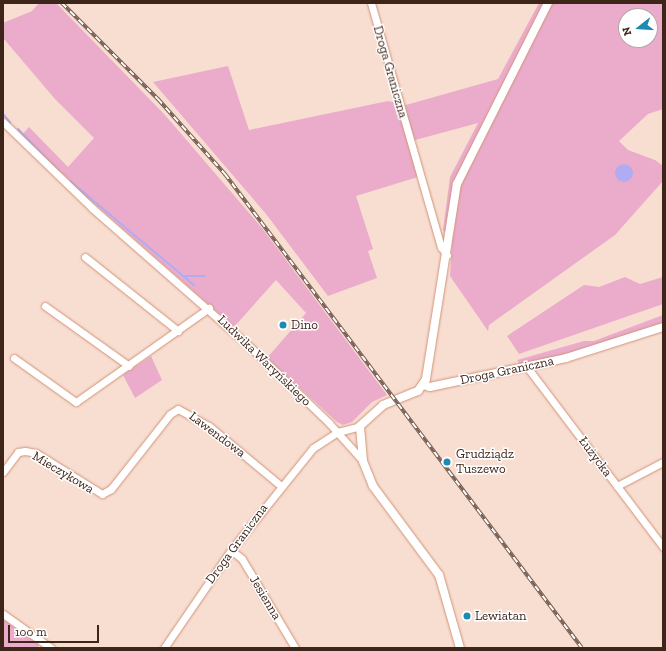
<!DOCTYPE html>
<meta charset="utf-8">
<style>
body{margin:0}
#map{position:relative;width:666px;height:651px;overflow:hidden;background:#f8ddd1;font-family:"Zilla Slab",serif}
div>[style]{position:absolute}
.green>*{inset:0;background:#ebaccc}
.water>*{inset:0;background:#b1acf2}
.round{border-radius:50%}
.stream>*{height:2px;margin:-1px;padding:0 1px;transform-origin:1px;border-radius:1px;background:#b1acf2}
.roads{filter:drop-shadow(0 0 1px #d19476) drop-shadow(0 0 1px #d19476)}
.minor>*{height:7px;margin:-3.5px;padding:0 3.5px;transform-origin:3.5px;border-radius:3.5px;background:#fff}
.tertiary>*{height:8px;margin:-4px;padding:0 4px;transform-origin:4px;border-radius:4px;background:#fff}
.rail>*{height:3.5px;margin-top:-1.75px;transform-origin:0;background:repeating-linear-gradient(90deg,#fff 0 6px,#775e52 0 12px);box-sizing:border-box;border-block:1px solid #775e52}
.dots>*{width:11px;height:11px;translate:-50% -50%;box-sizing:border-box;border:2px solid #fff;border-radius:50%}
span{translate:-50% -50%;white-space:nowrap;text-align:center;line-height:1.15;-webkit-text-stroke:3px #fff;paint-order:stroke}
.street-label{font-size:13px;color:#3e2519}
.poi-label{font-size:13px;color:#3e2519}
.left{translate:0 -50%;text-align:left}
.frame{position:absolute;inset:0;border:4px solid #3e2519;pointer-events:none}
.north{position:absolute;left:618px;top:8px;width:40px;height:40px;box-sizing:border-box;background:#fff;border:1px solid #b2a8a3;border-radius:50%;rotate:253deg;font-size:11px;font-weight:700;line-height:16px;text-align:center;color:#3e2519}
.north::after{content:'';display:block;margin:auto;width:14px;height:18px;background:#1d8bb1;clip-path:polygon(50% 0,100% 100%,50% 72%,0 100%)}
.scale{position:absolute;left:8px;top:625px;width:91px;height:18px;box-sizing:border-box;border:2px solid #3e2519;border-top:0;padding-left:5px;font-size:12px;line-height:14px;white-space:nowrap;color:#3e2519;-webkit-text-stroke:3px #fff;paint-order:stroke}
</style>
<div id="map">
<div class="green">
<i style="clip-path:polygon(39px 3px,56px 3px,165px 115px,262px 228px,387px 395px,372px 402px,352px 422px,343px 425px,337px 422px,267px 358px,306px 313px,276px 280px,234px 327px,82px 193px,22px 135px,29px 127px,68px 167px,94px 138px,55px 99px,3px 38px,3px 23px,32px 11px)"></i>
<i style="clip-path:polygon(evenodd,539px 3px,663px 3px,663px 109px,648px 114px,619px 141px,628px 150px,655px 160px,663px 166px,663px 181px,615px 235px,489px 325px,488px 331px,450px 276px,452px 243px,443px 230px,450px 177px,478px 123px,408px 142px,418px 177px,356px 196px,373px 249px,368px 251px,377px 278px,328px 296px,266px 214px,153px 82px,228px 66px,249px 130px,388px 101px,406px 105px,498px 79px,539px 3px,626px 16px,650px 16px,650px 40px,626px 40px,626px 16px)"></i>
<i style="clip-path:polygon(625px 277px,640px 284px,663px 277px,663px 304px,519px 354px,507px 336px,584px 285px,599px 287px)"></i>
<i style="clip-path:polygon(663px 315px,663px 323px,565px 356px,521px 365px,517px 360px,584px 341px,594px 341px)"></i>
<i style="clip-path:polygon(151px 356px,162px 380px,135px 398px,123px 375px)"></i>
<i style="clip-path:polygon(3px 619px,39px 645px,37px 648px,3px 648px)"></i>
</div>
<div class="water">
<i class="round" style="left:615px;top:164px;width:18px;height:18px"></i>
</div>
<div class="stream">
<i style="left:3px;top:114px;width:11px;rotate:49deg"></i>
<i style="left:18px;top:129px;width:60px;rotate:45.7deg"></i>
<i style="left:70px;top:181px;width:162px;rotate:40deg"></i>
<i style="left:184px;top:276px;width:21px"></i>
</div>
<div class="roads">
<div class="minor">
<i style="left:371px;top:3px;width:254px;rotate:74deg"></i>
<i style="left:441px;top:247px;width:10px;rotate:53deg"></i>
<i style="left:3px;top:122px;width:124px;rotate:44deg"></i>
<i style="left:92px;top:208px;width:206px;rotate:41.3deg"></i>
<i style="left:247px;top:344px;width:114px;rotate:43.9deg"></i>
<i style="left:329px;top:423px;width:51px;rotate:48.2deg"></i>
<i style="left:85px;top:257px;width:119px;rotate:38.5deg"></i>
<i style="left:45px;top:306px;width:103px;rotate:35.5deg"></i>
<i style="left:14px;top:358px;width:76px;rotate:35.4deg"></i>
<i style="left:76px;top:402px;width:163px;rotate:-35.3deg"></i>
<i style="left:527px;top:367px;width:226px;rotate:52.9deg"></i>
<i style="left:3px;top:472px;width:25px;rotate:-53deg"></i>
<i style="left:18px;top:452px;width:7px;rotate:-8deg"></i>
<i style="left:25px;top:451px;width:11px;rotate:10deg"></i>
<i style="left:36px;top:453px;width:78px;rotate:31.8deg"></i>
<i style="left:102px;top:494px;width:10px;rotate:-29deg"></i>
<i style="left:111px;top:489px;width:95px;rotate:-51.8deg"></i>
<i style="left:170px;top:414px;width:9px;rotate:-32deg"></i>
<i style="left:178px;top:409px;width:35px;rotate:29deg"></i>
<i style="left:209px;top:426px;width:94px;rotate:39.8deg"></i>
<i style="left:617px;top:486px;width:52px;rotate:-27.6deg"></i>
<i style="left:231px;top:550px;width:14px;rotate:39deg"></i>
<i style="left:242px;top:559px;width:104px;rotate:59.2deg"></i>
<i style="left:3px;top:614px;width:59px;rotate:35.3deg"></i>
<i style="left:164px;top:648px;width:119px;rotate:-55.6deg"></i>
<i style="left:231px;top:550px;width:131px;rotate:-51.2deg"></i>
<i style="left:313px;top:448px;width:30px;rotate:-33deg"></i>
<i style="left:338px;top:432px;width:23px;rotate:-15deg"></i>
</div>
<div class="tertiary">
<i style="left:423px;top:385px;width:7px;rotate:16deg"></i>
<i style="left:430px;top:387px;width:139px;rotate:-12deg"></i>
<i style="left:566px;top:358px;width:102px;rotate:-17.7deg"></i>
<i style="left:460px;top:648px;width:76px;rotate:-106deg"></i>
<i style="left:439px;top:575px;width:111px;rotate:-126.6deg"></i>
<i style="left:373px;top:486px;width:27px;rotate:-112deg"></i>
<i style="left:363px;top:461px;width:35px;rotate:-95deg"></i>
<i style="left:360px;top:426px;width:31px;rotate:-42deg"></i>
<i style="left:383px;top:405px;width:38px;rotate:-22deg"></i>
<i style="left:418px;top:391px;width:14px;rotate:-56deg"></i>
<i style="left:426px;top:379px;width:197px;rotate:-81deg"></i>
<i style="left:457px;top:184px;width:203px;rotate:-63.3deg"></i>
</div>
</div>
<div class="rail">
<i style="left:62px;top:3px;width:136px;rotate:45deg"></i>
<i style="left:158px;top:99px;width:101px;rotate:48.2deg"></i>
<i style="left:225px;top:174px;width:593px;rotate:53.01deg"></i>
</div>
<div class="dots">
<i style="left:283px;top:325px;background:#1d8bb1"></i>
<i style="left:447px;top:462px;background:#1d8bb1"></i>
<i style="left:467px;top:616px;background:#1d8bb1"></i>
</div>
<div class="street-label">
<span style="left:390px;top:72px;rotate:74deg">Droga Graniczna</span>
<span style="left:264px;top:361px;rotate:44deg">Ludwika Waryńskiego</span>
<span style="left:507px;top:371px;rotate:-12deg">Droga Graniczna</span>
<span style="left:217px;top:435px;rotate:37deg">Lawendowa</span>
<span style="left:595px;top:457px;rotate:53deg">Łużycka</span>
<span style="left:63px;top:473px;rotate:31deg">Mieczykowa</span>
<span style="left:237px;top:544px;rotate:-54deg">Droga Graniczna</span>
<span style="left:265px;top:598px;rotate:59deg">Jesienna</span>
</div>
<div class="poi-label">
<span class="left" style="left:291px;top:325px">Dino</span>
<span class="left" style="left:456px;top:462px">Grudziądz<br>Tuszewo</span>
<span class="left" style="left:475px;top:616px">Lewiatan</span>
</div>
<div class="frame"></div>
<div class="north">N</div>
<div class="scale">100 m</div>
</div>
